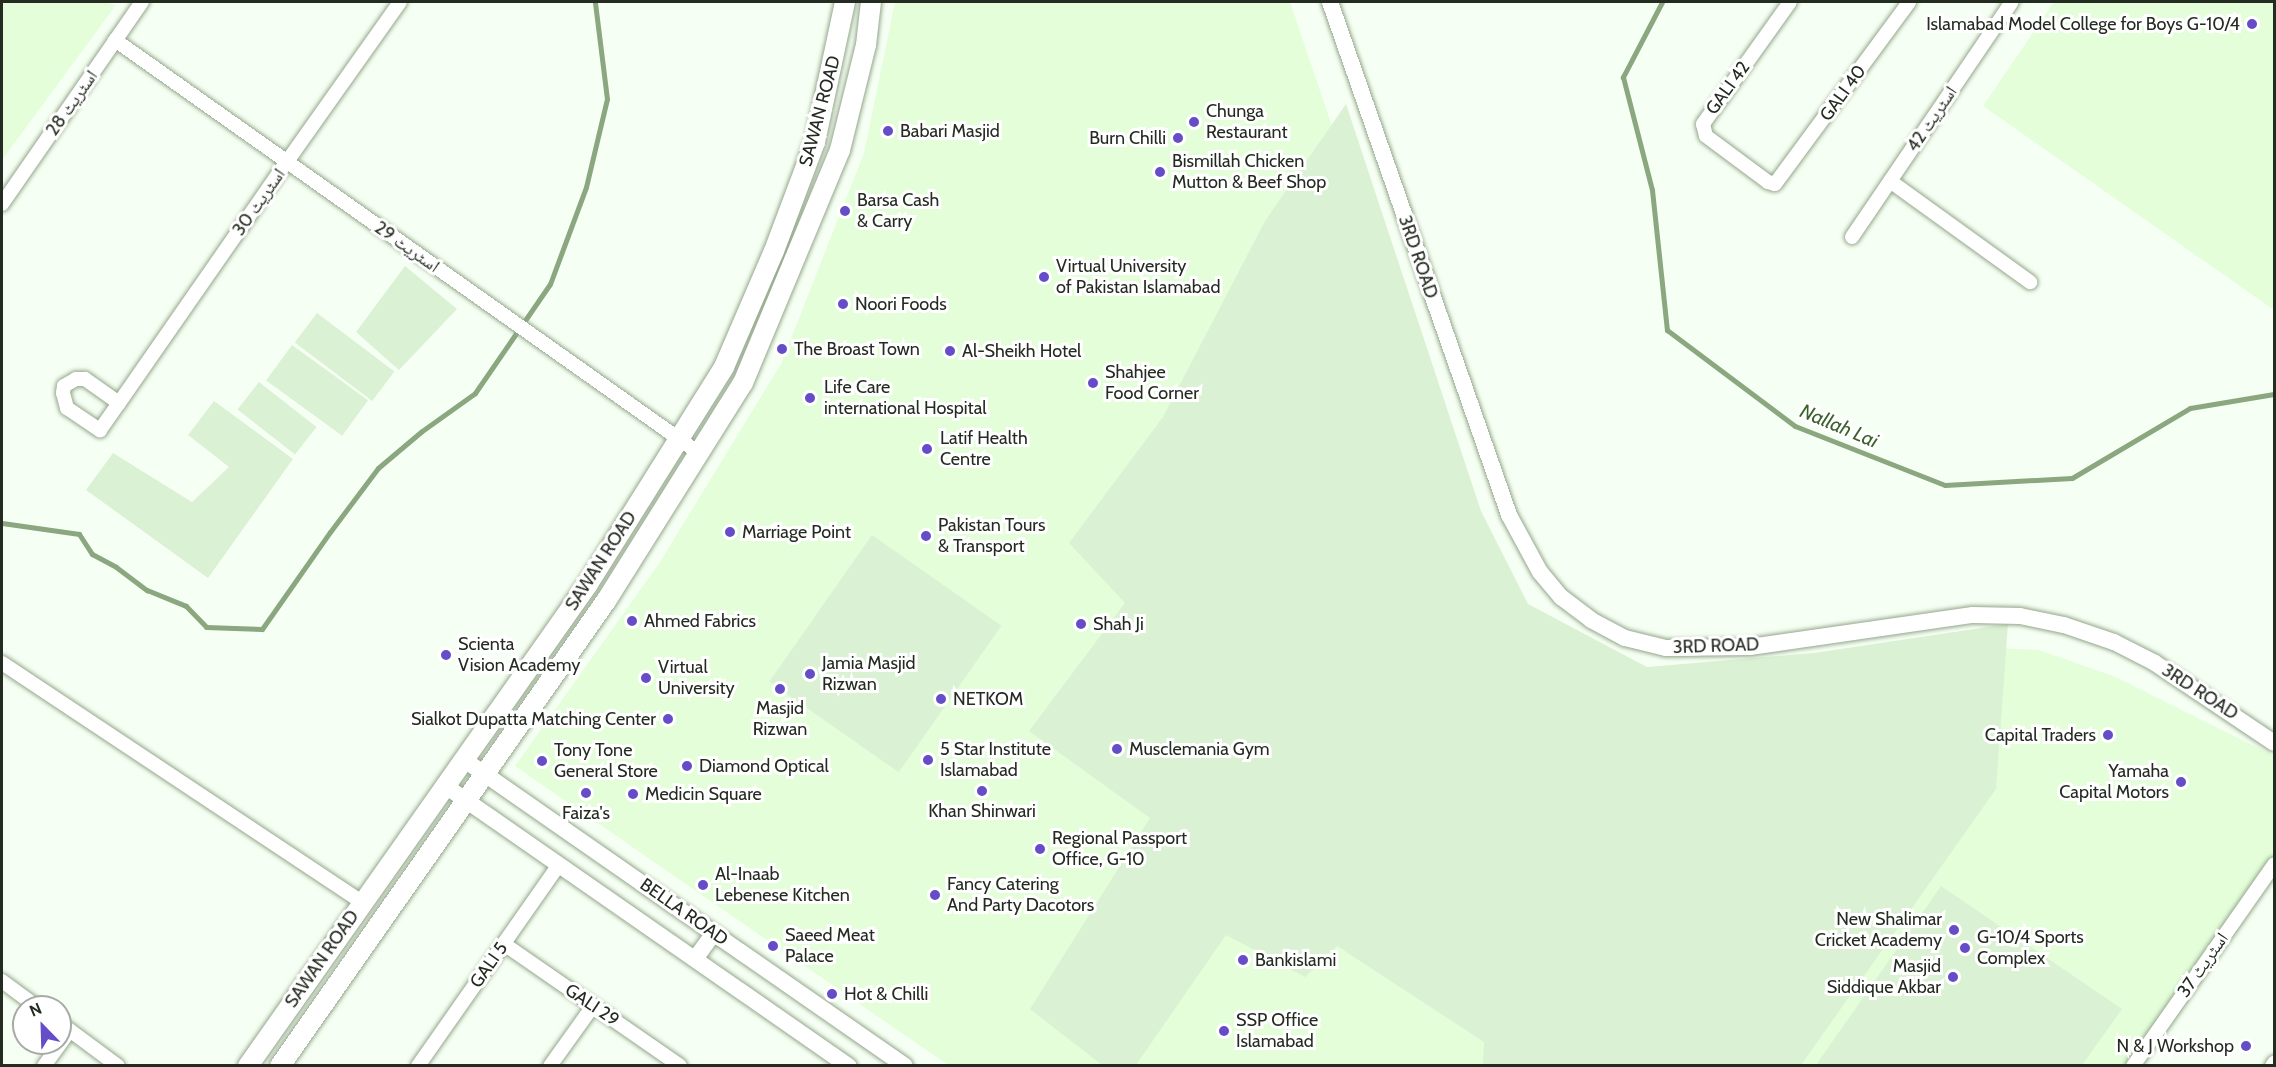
<!DOCTYPE html>
<meta charset="utf-8">
<style>
body{margin:0}
#map{position:relative;width:2276px;height:1067px;overflow:hidden;background:#f6fff3;font-family:Cabin,"Noto Naskh Arabic",sans-serif}
div>[style]{position:absolute}
.built>*{inset:0;background:#e4feda}
.green>*{inset:0;background:#dbf1d3;transform-origin:0 0}
.stream>*{height:5px;margin:-2.5px;padding:0 2.5px;transform-origin:2.5px;border-radius:2.5px;background:#8aa77f}
.roads{filter:drop-shadow(0 0 2px #94a78c) drop-shadow(0 0 2px #94a78c)}
.minor>*{height:14px;margin:-7px;padding:0 7px;transform-origin:7px;border-radius:7px;background:#fff}
.tertiary>*{height:16px;margin:-8px;padding:0 8px;transform-origin:8px;border-radius:8px;background:#fff}
.secondary>*{height:20px;margin:-10px;padding:0 10px;transform-origin:10px;border-radius:10px;background:#fff}
.dots>*{width:16px;height:16px;translate:-50% -50%;box-sizing:border-box;border:3px solid #fff;border-radius:50%}
span{translate:-50% -50%;white-space:nowrap;text-align:center;line-height:1.15;-webkit-text-stroke:6px #fff;paint-order:stroke}
.poi-label{font-size:18px;color:#242b21}
.right{translate:-100% -50%;text-align:right}
.left{translate:0 -50%;text-align:left}
.street-label{font-size:18px;color:#242b21}
.water-label{font-size:20px;color:#3b622b;font-style:italic}
.frame{position:absolute;inset:0;border:3px solid #242b21;pointer-events:none}
.north{position:absolute;left:12px;top:995px;width:60px;height:60px;box-sizing:border-box;background:#fff;border:2px solid #a7aaa6;border-radius:50%;rotate:337deg;font-size:16px;font-weight:700;line-height:24px;text-align:center;color:#242b21}
.north::after{content:'';display:block;margin:auto;width:21px;height:27px;background:#644dc6;clip-path:polygon(50% 0,100% 100%,50% 72%,0 100%)}
</style>
<div id="map">
<div class="built">
<i style="clip-path:polygon(2px 2px,104px 2px,116px 5px,2px 160px)"></i>
<i style="clip-path:polygon(895px 2px,1290px 2px,1403px 336px,1505px 600px,1653px 693px,1959px 647px,2039px 650px,2116px 677px,2274px 756px,2274px 863px,2125px 1065px,948px 1065px,515px 766px,660px 562px,781px 364px,864px 153px)"></i>
<i style="clip-path:polygon(2054px 2px,2274px 2px,2274px 310px,1983px 106px)"></i>
</div>
<div class="green">
<i style="clip-path:polygon(1346px 104px,1481px 511px,1528px 604px,1647px 667px,1814px 653px,2008px 624px,1996px 789px,1801px 1065px,1483px 1065px,1484px 1042px,1337px 946px,1305px 977px,1226px 935px,1136px 1065px,1102px 1065px,1030px 1009px,1150px 818px,1029px 731px,1125px 603px,1069px 543px,1163px 417px,1265px 221px)"></i>
<i style="clip-path:polygon(405px 266px,457px 309px,399px 370px,356px 332px)"></i>
<i style="left:317px;top:313px;width:97px;height:37px;rotate:37deg"></i>
<i style="left:292px;top:345px;width:94px;height:44px;rotate:36deg"></i>
<i style="left:259px;top:382px;width:73px;height:35px;rotate:38deg"></i>
<i style="clip-path:polygon(214px 401px,293px 459px,208px 578px,86px 490px,113px 453px,192px 502px,229px 467px,188px 435px)"></i>
<i style="left:872px;top:535px;width:158px;height:179px;rotate:35deg"></i>
<i style="clip-path:polygon(1941px 886px,2122px 1009px,2082px 1065px,1816px 1065px)"></i>
</div>
<div class="stream">
<i style="left:1662px;top:2px;width:85px;rotate:117.5deg"></i>
<i style="left:1623px;top:77px;width:117px;rotate:75.6deg"></i>
<i style="left:1652px;top:190px;width:141px;rotate:83.9deg"></i>
<i style="left:1667px;top:330px;width:160px;rotate:36.9deg"></i>
<i style="left:1795px;top:426px;width:161px;rotate:21.5deg"></i>
<i style="left:1945px;top:485px;width:127px;rotate:-3.2deg"></i>
<i style="left:2072px;top:478px;width:137px;rotate:-30.7deg"></i>
<i style="left:2190px;top:408px;width:85px;rotate:-9.5deg"></i>
<i style="left:2px;top:523px;width:78px;rotate:8.1deg"></i>
<i style="left:79px;top:534px;width:24px;rotate:57deg"></i>
<i style="left:92px;top:554px;width:27px;rotate:28deg"></i>
<i style="left:116px;top:567px;width:39px;rotate:37deg"></i>
<i style="left:147px;top:590px;width:42px;rotate:22.3deg"></i>
<i style="left:186px;top:606px;width:29px;rotate:46deg"></i>
<i style="left:206px;top:627px;width:56px;rotate:2deg"></i>
<i style="left:262px;top:629px;width:118px;rotate:-55deg"></i>
<i style="left:330px;top:532px;width:80px;rotate:-53.1deg"></i>
<i style="left:378px;top:468px;width:57px;rotate:-40.1deg"></i>
<i style="left:422px;top:431px;width:65px;rotate:-35.6deg"></i>
<i style="left:475px;top:393px;width:132px;rotate:-55.5deg"></i>
<i style="left:550px;top:284px;width:103px;rotate:-69.6deg"></i>
<i style="left:586px;top:187px;width:90px;rotate:-76.6deg"></i>
<i style="left:607px;top:99px;width:98px;rotate:-97.1deg"></i>
</div>
<div class="roads">
<div class="minor">
<i style="left:1790px;top:2px;width:150px;rotate:125.5deg"></i>
<i style="left:1703px;top:124px;width:12px;rotate:76deg"></i>
<i style="left:1706px;top:136px;width:77px;rotate:36.6deg"></i>
<i style="left:1768px;top:182px;width:7px;rotate:16deg"></i>
<i style="left:1775px;top:184px;width:226px;rotate:-53.6deg"></i>
<i style="left:115px;top:40px;width:715px;rotate:35.27deg"></i>
<i style="left:1890px;top:181px;width:173px;rotate:35.8deg"></i>
<i style="left:2px;top:204px;width:246px;rotate:-55.3deg"></i>
<i style="left:1852px;top:237px;width:284px;rotate:-55.8deg"></i>
<i style="left:119px;top:403px;width:42px;rotate:-144.8deg"></i>
<i style="left:85px;top:379px;width:9px;rotate:180deg"></i>
<i style="left:76px;top:379px;width:14px;rotate:150deg"></i>
<i style="left:64px;top:386px;width:7px;rotate:98deg"></i>
<i style="left:63px;top:393px;width:16px;rotate:75deg"></i>
<i style="left:67px;top:408px;width:40px;rotate:34deg"></i>
<i style="left:100px;top:430px;width:33px;rotate:-55deg"></i>
<i style="left:119px;top:403px;width:292px;rotate:-55.2deg"></i>
<i style="left:286px;top:163px;width:197px;rotate:-54.7deg"></i>
<i style="left:2px;top:663px;width:432px;rotate:33.6deg"></i>
<i style="left:504px;top:944px;width:214px;rotate:34.7deg"></i>
<i style="left:2px;top:981px;width:44px;rotate:36.6deg"></i>
<i style="left:60px;top:1023px;width:72px;rotate:36.6deg"></i>
<i style="left:44px;top:1066px;width:44px;rotate:-54.2deg"></i>
<i style="left:418px;top:1066px;width:246px;rotate:-55deg"></i>
<i style="left:550px;top:1066px;width:74px;rotate:-54.4deg"></i>
<i style="left:2133px;top:1066px;width:246px;rotate:-55deg"></i>
<i style="left:2272px;top:1066px;width:4px;rotate:-56deg"></i>
</div>
<div class="tertiary">
<i style="left:1330px;top:2px;width:543px;rotate:70.76deg"></i>
<i style="left:1509px;top:515px;width:65px;rotate:61.5deg"></i>
<i style="left:1540px;top:572px;width:33px;rotate:50deg"></i>
<i style="left:1561px;top:597px;width:38px;rotate:37deg"></i>
<i style="left:1591px;top:620px;width:38px;rotate:28deg"></i>
<i style="left:1625px;top:638px;width:42px;rotate:13.7deg"></i>
<i style="left:1666px;top:648px;width:84px;rotate:-0.7deg"></i>
<i style="left:1750px;top:647px;width:225px;rotate:-8.2deg"></i>
<i style="left:1973px;top:615px;width:47px;rotate:1.2deg"></i>
<i style="left:2020px;top:616px;width:45px;rotate:11.6deg"></i>
<i style="left:2064px;top:625px;width:53px;rotate:18.8deg"></i>
<i style="left:2114px;top:642px;width:46px;rotate:27.1deg"></i>
<i style="left:2155px;top:663px;width:143px;rotate:33.9deg"></i>
<i style="left:463px;top:759px;width:538px;rotate:34.78deg"></i>
<i style="left:444px;top:785px;width:493px;rotate:34.8deg"></i>
<i style="left:695px;top:959px;width:32px;rotate:-54deg"></i>
</div>
<div class="secondary">
<i style="left:248px;top:1066px;width:590px;rotate:-54.8deg"></i>
<i style="left:588px;top:584px;width:256px;rotate:-57.9deg"></i>
<i style="left:724px;top:367px;width:126px;rotate:-66.7deg"></i>
<i style="left:774px;top:251px;width:116px;rotate:-69.4deg"></i>
<i style="left:815px;top:142px;width:143px;rotate:-77.9deg"></i>
<i style="left:280px;top:1066px;width:568px;rotate:-54.97deg"></i>
<i style="left:606px;top:601px;width:257px;rotate:-57.9deg"></i>
<i style="left:743px;top:383px;width:252px;rotate:-67.4deg"></i>
<i style="left:840px;top:150px;width:108px;rotate:-76.1deg"></i>
<i style="left:866px;top:45px;width:43px;rotate:-83.4deg"></i>
</div>
</div>
<div class="dots">
<i style="left:2252px;top:24px;background:#644dc6"></i>
<i style="left:1194px;top:122px;background:#644dc6"></i>
<i style="left:888px;top:131px;background:#644dc6"></i>
<i style="left:1178px;top:138px;background:#644dc6"></i>
<i style="left:1160px;top:172px;background:#644dc6"></i>
<i style="left:845px;top:211px;background:#644dc6"></i>
<i style="left:1044px;top:277px;background:#644dc6"></i>
<i style="left:843px;top:304px;background:#644dc6"></i>
<i style="left:782px;top:349px;background:#644dc6"></i>
<i style="left:950px;top:351px;background:#644dc6"></i>
<i style="left:1093px;top:383px;background:#644dc6"></i>
<i style="left:810px;top:398px;background:#644dc6"></i>
<i style="left:927px;top:449px;background:#644dc6"></i>
<i style="left:730px;top:532px;background:#644dc6"></i>
<i style="left:926px;top:536px;background:#644dc6"></i>
<i style="left:632px;top:621px;background:#644dc6"></i>
<i style="left:1081px;top:624px;background:#644dc6"></i>
<i style="left:446px;top:655px;background:#644dc6"></i>
<i style="left:810px;top:674px;background:#644dc6"></i>
<i style="left:646px;top:678px;background:#644dc6"></i>
<i style="left:780px;top:689px;background:#644dc6"></i>
<i style="left:941px;top:699px;background:#644dc6"></i>
<i style="left:668px;top:719px;background:#644dc6"></i>
<i style="left:2108px;top:735px;background:#644dc6"></i>
<i style="left:1117px;top:749px;background:#644dc6"></i>
<i style="left:928px;top:760px;background:#644dc6"></i>
<i style="left:542px;top:761px;background:#644dc6"></i>
<i style="left:687px;top:766px;background:#644dc6"></i>
<i style="left:2181px;top:782px;background:#644dc6"></i>
<i style="left:982px;top:791px;background:#644dc6"></i>
<i style="left:586px;top:793px;background:#644dc6"></i>
<i style="left:633px;top:794px;background:#644dc6"></i>
<i style="left:1040px;top:849px;background:#644dc6"></i>
<i style="left:703px;top:885px;background:#644dc6"></i>
<i style="left:935px;top:895px;background:#644dc6"></i>
<i style="left:1954px;top:930px;background:#644dc6"></i>
<i style="left:773px;top:946px;background:#644dc6"></i>
<i style="left:1965px;top:948px;background:#644dc6"></i>
<i style="left:1243px;top:960px;background:#644dc6"></i>
<i style="left:1953px;top:977px;background:#644dc6"></i>
<i style="left:832px;top:994px;background:#644dc6"></i>
<i style="left:1224px;top:1031px;background:#644dc6"></i>
<i style="left:2246px;top:1046px;background:#644dc6"></i>
</div>
<div class="poi-label">
<span class="right" style="left:2240px;top:24px">Islamabad Model College for Boys G-10/4</span>
<span class="left" style="left:1206px;top:122px">Chunga<br>Restaurant</span>
<span class="left" style="left:900px;top:131px">Babari Masjid</span>
<span class="right" style="left:1166px;top:138px">Burn Chilli</span>
<span class="left" style="left:1172px;top:172px">Bismillah Chicken<br>Mutton &amp; Beef Shop</span>
<span class="left" style="left:857px;top:211px">Barsa Cash<br>&amp; Carry</span>
<span class="left" style="left:1056px;top:277px">Virtual University<br>of Pakistan Islamabad</span>
<span class="left" style="left:855px;top:304px">Noori Foods</span>
<span class="left" style="left:794px;top:349px">The Broast Town</span>
<span class="left" style="left:962px;top:351px">Al-Sheikh Hotel</span>
<span class="left" style="left:1105px;top:383px">Shahjee<br>Food Corner</span>
<span class="left" style="left:824px;top:398px">Life Care<br>international Hospital</span>
<span class="left" style="left:940px;top:449px">Latif Health<br>Centre</span>
<span class="left" style="left:938px;top:536px">Pakistan Tours<br>&amp; Transport</span>
<span class="left" style="left:742px;top:532px">Marriage Point</span>
<span class="left" style="left:644px;top:621px">Ahmed Fabrics</span>
<span class="left" style="left:1093px;top:624px">Shah Ji</span>
<span class="left" style="left:458px;top:655px">Scienta<br>Vision Academy</span>
<span class="left" style="left:822px;top:674px">Jamia Masjid<br>Rizwan</span>
<span class="left" style="left:658px;top:678px">Virtual<br>University</span>
<span class="left" style="left:953px;top:699px">NETKOM</span>
<span style="left:780px;top:719px">Masjid<br>Rizwan</span>
<span class="right" style="left:656px;top:719px">Sialkot Dupatta Matching Center</span>
<span class="right" style="left:2096px;top:735px">Capital Traders</span>
<span class="left" style="left:1129px;top:749px">Musclemania Gym</span>
<span class="left" style="left:940px;top:760px">5 Star Institute<br>Islamabad</span>
<span class="left" style="left:554px;top:761px">Tony Tone<br>General Store</span>
<span class="left" style="left:699px;top:766px">Diamond Optical</span>
<span class="right" style="left:2169px;top:782px">Yamaha<br>Capital Motors</span>
<span class="left" style="left:645px;top:794px">Medicin Square</span>
<span style="left:982px;top:811px">Khan Shinwari</span>
<span style="left:586px;top:813px">Faiza's</span>
<span class="left" style="left:1052px;top:849px">Regional Passport<br>Office, G-10</span>
<span class="left" style="left:715px;top:885px">Al-Inaab<br>Lebenese Kitchen</span>
<span class="left" style="left:947px;top:895px">Fancy Catering<br>And Party Dacotors</span>
<span class="right" style="left:1942px;top:930px">New Shalimar<br>Cricket Academy</span>
<span class="left" style="left:785px;top:946px">Saeed Meat<br>Palace</span>
<span class="left" style="left:1977px;top:948px">G-10/4 Sports<br>Complex</span>
<span class="left" style="left:1255px;top:960px">Bankislami</span>
<span class="right" style="left:1941px;top:977px">Masjid<br>Siddique Akbar</span>
<span class="left" style="left:844px;top:994px">Hot &amp; Chilli</span>
<span class="left" style="left:1236px;top:1031px">SSP Office<br>Islamabad</span>
<span class="right" style="left:2234px;top:1046px">N &amp; J Workshop</span>
</div>
<div class="street-label">
<span style="left:1728px;top:88px;rotate:-54deg">GALI 42</span>
<span style="left:1843px;top:93px;rotate:-54deg">GALI 40</span>
<span style="left:72px;top:103px;rotate:-55deg">اسٹریٹ 28</span>
<span style="left:820px;top:111px;rotate:-75deg">SAWAN ROAD</span>
<span style="left:1932px;top:119px;rotate:-56deg">اسٹریٹ 42</span>
<span style="left:259px;top:202px;rotate:-55deg">اسٹریٹ 30</span>
<span style="left:407px;top:247px;rotate:35deg">اسٹریٹ 29</span>
<span style="left:1418px;top:257px;rotate:71deg">3RD ROAD</span>
<span style="left:601px;top:561px;rotate:-57deg">SAWAN ROAD</span>
<span style="left:1716px;top:646px;rotate:-2deg">3RD ROAD</span>
<span style="left:2200px;top:692px;rotate:33deg">3RD ROAD</span>
<span style="left:684px;top:912px;rotate:35deg">BELLA ROAD</span>
<span style="left:322px;top:959px;rotate:-55deg">SAWAN ROAD</span>
<span style="left:489px;top:965px;rotate:-55deg">GALI 5</span>
<span style="left:2203px;top:965px;rotate:-55deg">اسٹریٹ 37</span>
<span style="left:592px;top:1005px;rotate:34deg">GALI 29</span>
</div>
<div class="water-label">
<span style="left:1839px;top:426px;rotate:23deg">Nallah Lai</span>
</div>
<div class="frame"></div>
<div class="north">N</div>
</div>
